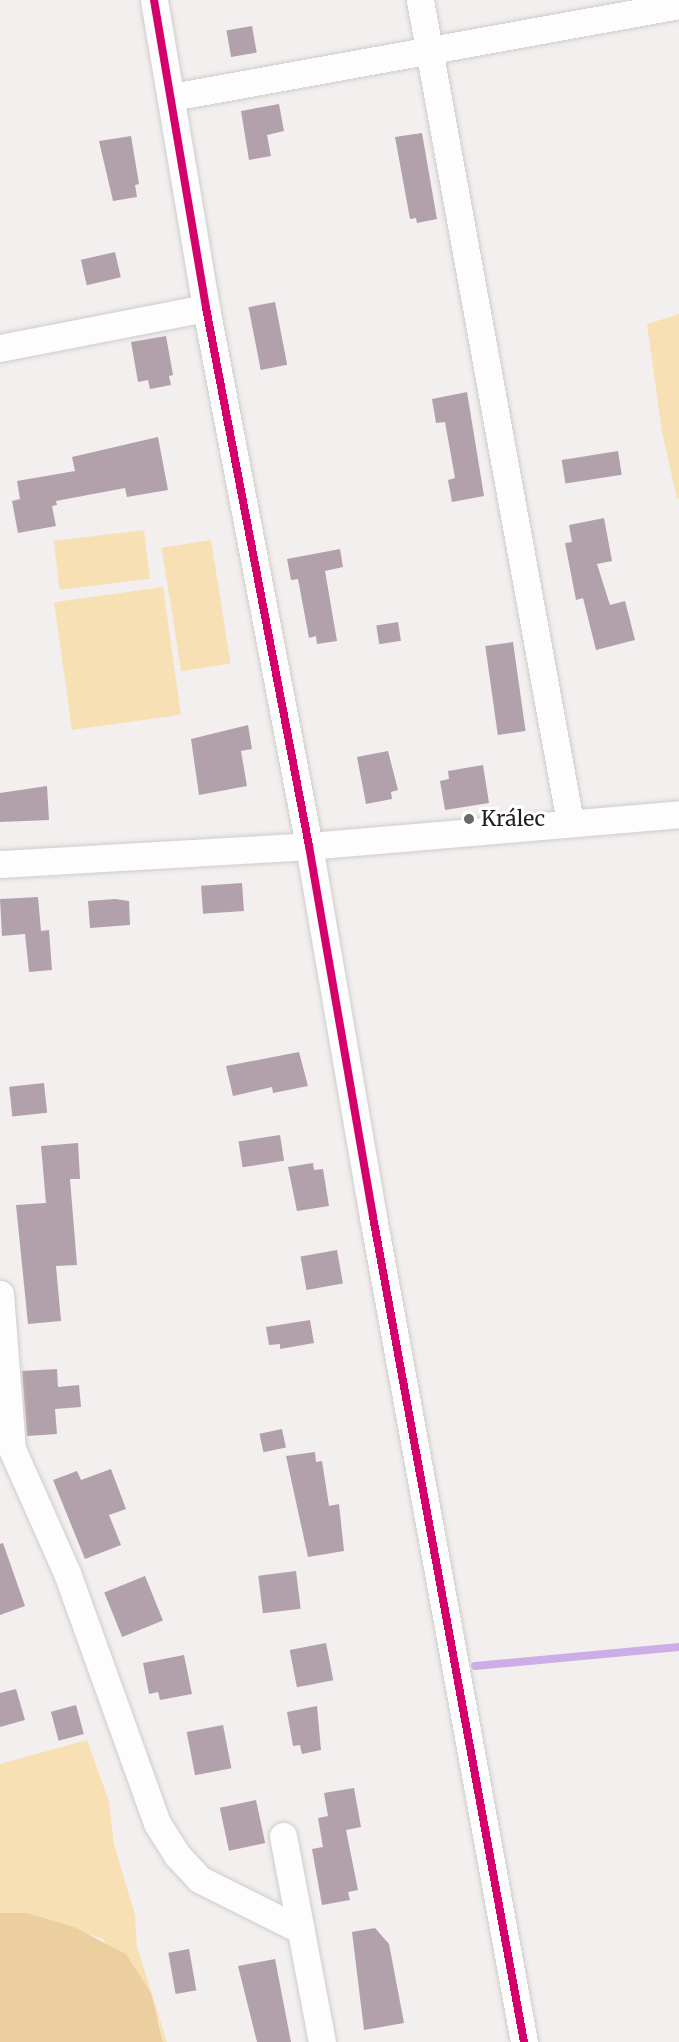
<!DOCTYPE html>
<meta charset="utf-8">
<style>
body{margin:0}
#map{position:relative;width:679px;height:2042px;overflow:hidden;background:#f3efef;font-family:Merriweather,serif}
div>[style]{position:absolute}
.green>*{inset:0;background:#f8e0b5;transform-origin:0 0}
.forest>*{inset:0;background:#ebcf9e}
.stream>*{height:8px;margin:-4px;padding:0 4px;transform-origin:4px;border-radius:4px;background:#cdade5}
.building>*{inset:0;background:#b2a1ab;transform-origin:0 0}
.roads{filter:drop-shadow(0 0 2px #cfcccc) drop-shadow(0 0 2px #cfcccc)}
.minor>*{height:27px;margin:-13.5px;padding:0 13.5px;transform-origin:13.5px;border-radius:13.5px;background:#fdfdfd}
.cycleway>*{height:8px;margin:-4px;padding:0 4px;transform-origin:4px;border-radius:4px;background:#d6006c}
.dots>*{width:16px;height:16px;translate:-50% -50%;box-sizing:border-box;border:3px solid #fff;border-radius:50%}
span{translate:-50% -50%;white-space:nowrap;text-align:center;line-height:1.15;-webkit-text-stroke:6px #fff;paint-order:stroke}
.poi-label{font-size:21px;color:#201e1e}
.left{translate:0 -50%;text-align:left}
</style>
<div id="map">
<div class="green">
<i style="clip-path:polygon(679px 314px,679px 499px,677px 499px,662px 432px,647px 324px)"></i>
<i style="left:144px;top:530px;width:49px;height:91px;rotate:83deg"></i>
<i style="left:211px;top:540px;width:125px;height:50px;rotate:81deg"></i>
<i style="left:163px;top:587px;width:129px;height:110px;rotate:82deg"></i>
<i style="clip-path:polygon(87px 1740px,109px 1801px,114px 1844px,135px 1915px,137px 1947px,167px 2042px,163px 2042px,159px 2021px,103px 1939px,27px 1913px,0 1913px,0 1764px)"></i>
</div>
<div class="forest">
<i style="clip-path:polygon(0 1913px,27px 1913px,74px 1927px,126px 1954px,151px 1993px,163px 2042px,0 2042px)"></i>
</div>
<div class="stream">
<i style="left:475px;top:1666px;width:205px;rotate:-5.3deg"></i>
</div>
<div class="building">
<i style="left:252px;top:26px;width:27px;height:26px;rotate:80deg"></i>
<i style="clip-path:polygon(279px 104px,284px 131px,267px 135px,271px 156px,249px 160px,241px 111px)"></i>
<i style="clip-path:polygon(422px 133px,437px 219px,417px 223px,416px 218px,410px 219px,395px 137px)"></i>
<i style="clip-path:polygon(131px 136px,139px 184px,135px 185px,137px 197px,113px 201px,99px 141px)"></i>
<i style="left:115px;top:252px;width:26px;height:35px;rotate:77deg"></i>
<i style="left:275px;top:302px;width:64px;height:27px;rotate:79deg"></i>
<i style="clip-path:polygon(166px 336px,173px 375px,169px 376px,171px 385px,150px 389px,148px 380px,138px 382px,131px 342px)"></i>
<i style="clip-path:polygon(467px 392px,484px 496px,452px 502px,448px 480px,455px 478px,445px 422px,436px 423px,432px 399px)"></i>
<i style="clip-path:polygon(158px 437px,168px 490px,127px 497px,125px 488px,56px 501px,57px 505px,52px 506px,56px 526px,18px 533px,12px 501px,20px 499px,17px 481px,75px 471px,72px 457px)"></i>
<i style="left:618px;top:451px;width:24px;height:57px;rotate:81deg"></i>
<i style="clip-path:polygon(604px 518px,612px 561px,597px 564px,610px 605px,625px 601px,635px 640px,596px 650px,583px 598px,576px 600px,565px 543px,572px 542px,569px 525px)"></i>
<i style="clip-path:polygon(340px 549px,343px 567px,325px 571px,337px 641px,317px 644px,316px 636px,309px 638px,298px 579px,291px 580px,287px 559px)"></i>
<i style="left:398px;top:622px;width:19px;height:22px;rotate:81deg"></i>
<i style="left:513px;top:642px;width:90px;height:28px;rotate:82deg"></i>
<i style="clip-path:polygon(248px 725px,252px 749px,241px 751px,247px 786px,199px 795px,191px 739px)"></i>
<i style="clip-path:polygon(388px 751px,398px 790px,391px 792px,392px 799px,366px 804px,357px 757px)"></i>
<i style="clip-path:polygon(483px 765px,489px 803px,445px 810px,440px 781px,449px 779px,448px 771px)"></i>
<i style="clip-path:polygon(47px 786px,49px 820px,0 822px,0 793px)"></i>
<i style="left:242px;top:883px;width:28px;height:41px;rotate:86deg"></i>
<i style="clip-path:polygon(38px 897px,41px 931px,49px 930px,52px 970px,29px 972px,25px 934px,2px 936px,0 899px)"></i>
<i style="clip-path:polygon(115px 899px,129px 901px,130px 925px,90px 928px,88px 901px)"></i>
<i style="clip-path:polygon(299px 1052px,308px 1086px,273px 1093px,272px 1087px,233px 1096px,226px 1066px)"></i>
<i style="left:44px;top:1083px;width:30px;height:35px;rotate:84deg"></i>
<i style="left:280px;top:1135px;width:26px;height:42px;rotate:81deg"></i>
<i style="clip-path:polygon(78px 1143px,80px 1179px,70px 1179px,77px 1265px,56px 1266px,61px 1321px,28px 1324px,16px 1205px,46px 1203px,41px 1146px)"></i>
<i style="clip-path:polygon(313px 1163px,314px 1170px,323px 1169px,329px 1206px,297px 1211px,288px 1167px)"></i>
<i style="left:337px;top:1250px;width:34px;height:37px;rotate:80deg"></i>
<i style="clip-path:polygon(310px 1320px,314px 1343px,280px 1349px,280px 1344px,269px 1345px,266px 1327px)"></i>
<i style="clip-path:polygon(57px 1369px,58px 1387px,79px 1385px,81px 1407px,55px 1409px,57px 1434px,27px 1436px,22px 1371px)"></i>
<i style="left:282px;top:1429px;width:19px;height:23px;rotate:78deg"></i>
<i style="clip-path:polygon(315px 1452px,316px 1462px,322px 1461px,329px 1506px,339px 1504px,344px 1551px,308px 1557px,286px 1456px)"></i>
<i style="clip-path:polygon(111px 1469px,126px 1509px,109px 1515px,121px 1545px,85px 1559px,53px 1480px,77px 1471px,81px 1480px)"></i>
<i style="clip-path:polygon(3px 1543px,25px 1606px,0 1615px,0 1544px)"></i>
<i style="left:296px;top:1571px;width:38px;height:38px;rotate:83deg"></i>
<i style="left:145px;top:1576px;width:48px;height:44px;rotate:68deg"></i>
<i style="left:326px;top:1643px;width:38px;height:37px;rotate:79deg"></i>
<i style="clip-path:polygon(184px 1655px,192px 1694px,160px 1700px,158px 1692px,149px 1694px,143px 1663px)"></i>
<i style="clip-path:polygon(16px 1689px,25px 1720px,0 1727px,0 1693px)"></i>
<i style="left:76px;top:1705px;width:30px;height:26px;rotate:75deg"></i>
<i style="clip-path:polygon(317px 1706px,321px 1750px,302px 1754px,300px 1745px,293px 1746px,287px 1712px)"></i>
<i style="left:223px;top:1725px;width:44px;height:37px;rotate:79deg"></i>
<i style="clip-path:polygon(354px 1788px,361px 1827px,346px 1830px,358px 1890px,348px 1892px,350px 1900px,322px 1905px,312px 1849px,323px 1847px,318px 1818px,328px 1816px,324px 1793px)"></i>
<i style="left:256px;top:1800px;width:44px;height:37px;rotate:78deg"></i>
<i style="clip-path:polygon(375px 1928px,389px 1944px,404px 2023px,364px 2030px,352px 1932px)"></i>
<i style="left:189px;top:1949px;width:42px;height:21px;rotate:80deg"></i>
<i style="clip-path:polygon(275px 1959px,291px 2042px,257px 2042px,238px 1966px)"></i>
</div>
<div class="roads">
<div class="minor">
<i style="left:154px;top:0;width:312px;rotate:80.4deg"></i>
<i style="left:206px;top:308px;width:548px;rotate:79.16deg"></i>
<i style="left:309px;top:846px;width:376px;rotate:80.2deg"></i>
<i style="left:373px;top:1217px;width:839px;rotate:79.63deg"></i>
<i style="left:420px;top:0;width:836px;rotate:79.66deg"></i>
<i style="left:172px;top:97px;width:515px;rotate:-10.28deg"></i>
<i style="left:0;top:348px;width:210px;rotate:-11deg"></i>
<i style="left:0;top:864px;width:310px;rotate:-3.3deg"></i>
<i style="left:309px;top:846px;width:371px;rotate:-4.9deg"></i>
<i style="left:0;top:1294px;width:155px;rotate:85.6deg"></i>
<i style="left:12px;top:1449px;width:136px;rotate:66.1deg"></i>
<i style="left:67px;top:1573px;width:266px;rotate:70.2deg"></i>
<i style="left:157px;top:1823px;width:38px;rotate:58deg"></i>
<i style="left:177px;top:1855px;width:33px;rotate:47deg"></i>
<i style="left:199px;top:1879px;width:114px;rotate:26.6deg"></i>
<i style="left:283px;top:1836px;width:210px;rotate:79.3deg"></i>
</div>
</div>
<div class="cycleway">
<i style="left:154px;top:0;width:312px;rotate:80.4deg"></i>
<i style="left:206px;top:308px;width:548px;rotate:79.16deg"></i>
<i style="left:309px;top:846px;width:376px;rotate:80.2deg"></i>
<i style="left:373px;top:1217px;width:839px;rotate:79.63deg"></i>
</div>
<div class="dots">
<i style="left:469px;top:819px;background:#6a6767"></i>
</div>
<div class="poi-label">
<span class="left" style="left:481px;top:819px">Králec</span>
</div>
</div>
